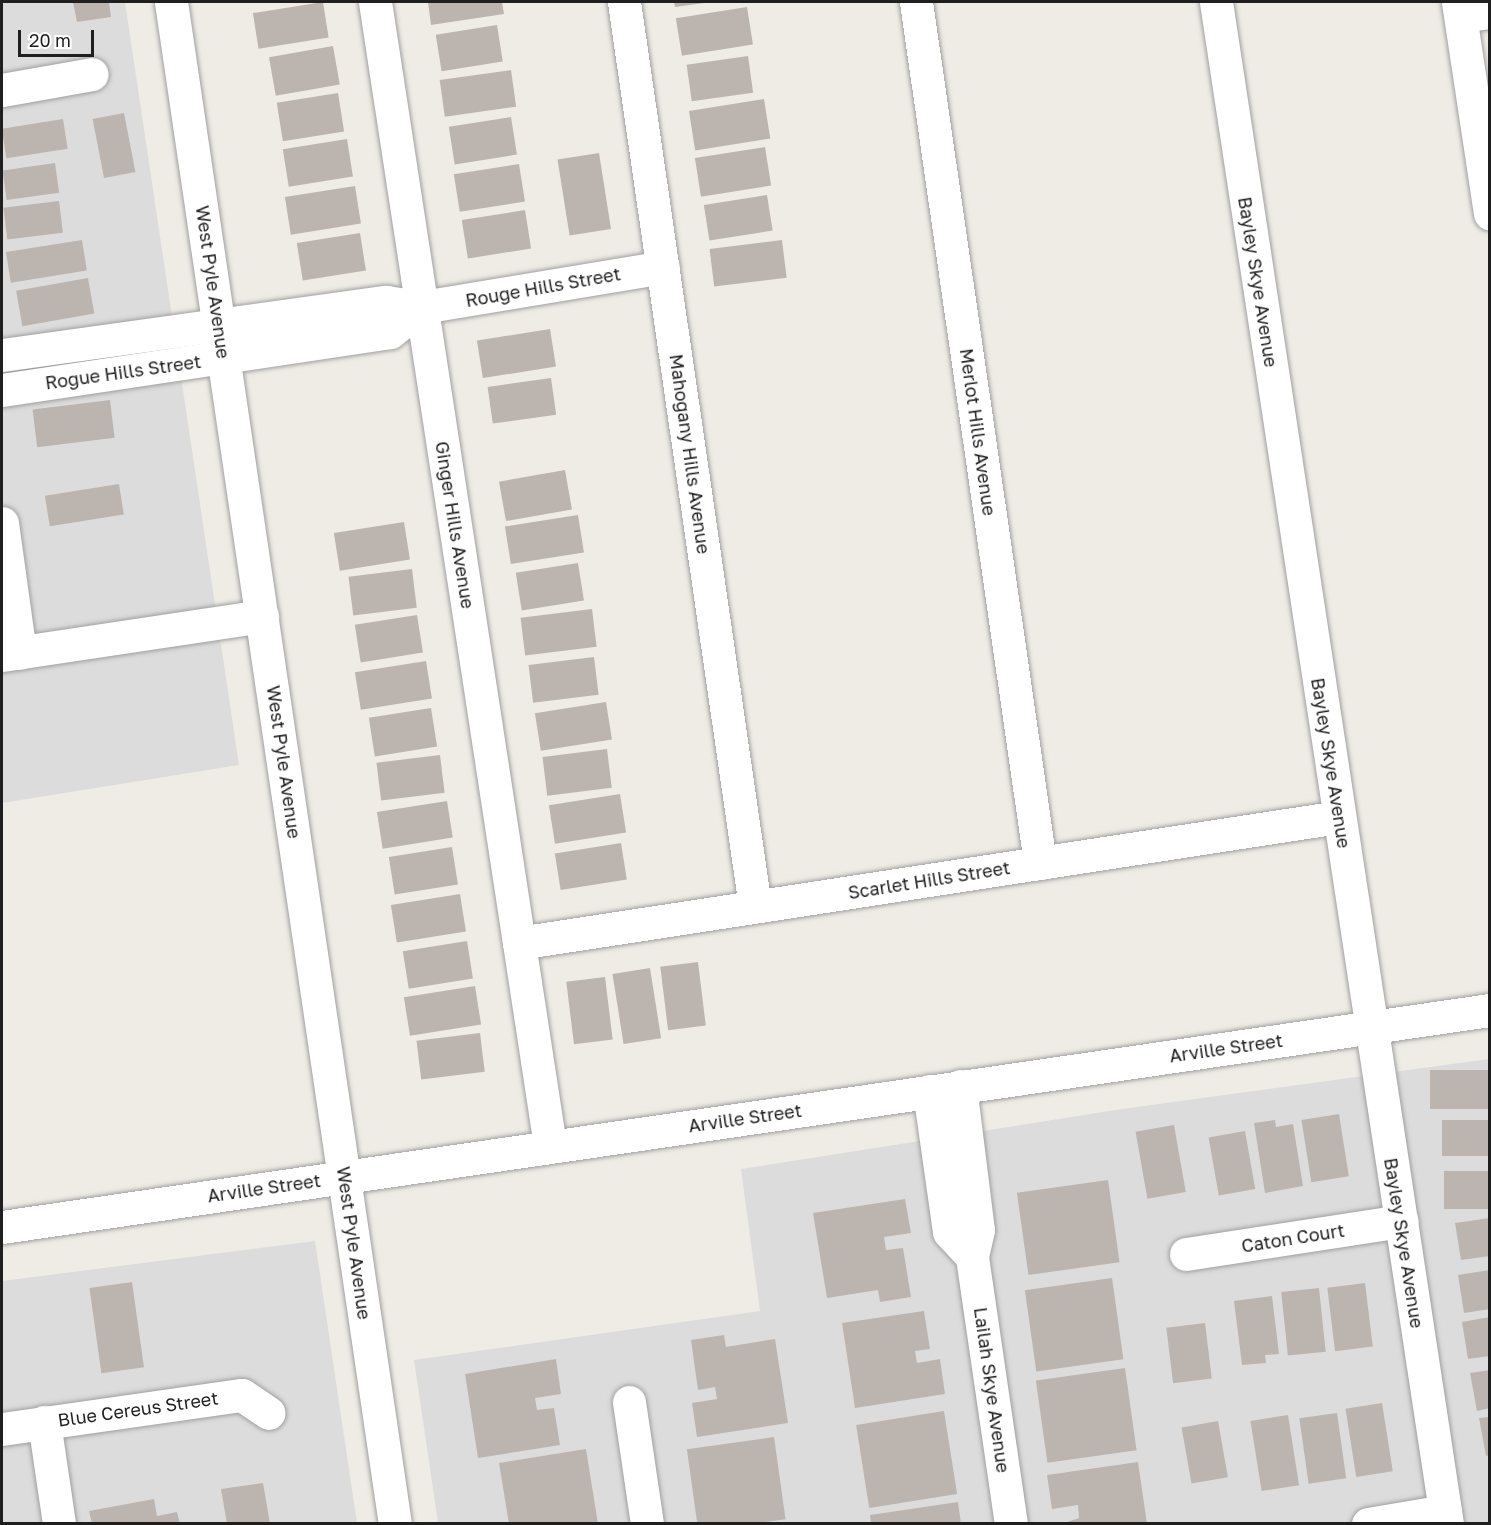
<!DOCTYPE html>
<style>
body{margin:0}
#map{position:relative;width:1491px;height:1525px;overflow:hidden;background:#efece6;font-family:"Golos Text",sans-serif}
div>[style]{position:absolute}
.residential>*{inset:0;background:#dddcdc}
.building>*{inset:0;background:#bcb5af;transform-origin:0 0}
.roads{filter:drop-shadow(0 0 2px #a0a0a0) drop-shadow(0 0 2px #a0a0a0)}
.minor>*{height:33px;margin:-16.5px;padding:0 16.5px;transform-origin:16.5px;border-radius:16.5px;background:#fff}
span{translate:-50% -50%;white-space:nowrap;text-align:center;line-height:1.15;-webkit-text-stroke:4.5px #fff;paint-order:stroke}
.street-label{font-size:18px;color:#1f1f1f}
.frame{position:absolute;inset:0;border:3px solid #1f1f1f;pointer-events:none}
.scale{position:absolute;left:18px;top:30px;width:76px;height:27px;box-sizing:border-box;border:3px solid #1f1f1f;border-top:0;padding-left:8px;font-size:18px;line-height:21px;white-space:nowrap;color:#1f1f1f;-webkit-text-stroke:4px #fff;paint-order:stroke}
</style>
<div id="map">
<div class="residential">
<i style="clip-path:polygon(2px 2px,125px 2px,239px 765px,2px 803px)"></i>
<i style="clip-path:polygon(1489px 1059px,1489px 1523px,438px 1523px,414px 1360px,760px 1311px,741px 1169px,1122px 1109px)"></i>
<i style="clip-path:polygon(315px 1241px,357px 1523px,2px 1523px,2px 1281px)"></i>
</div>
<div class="building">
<i style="clip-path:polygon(73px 2px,109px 2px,111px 17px,77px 22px)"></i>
<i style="left:323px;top:2px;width:36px;height:71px;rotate:81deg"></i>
<i style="clip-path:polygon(428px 2px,502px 2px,504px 14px,431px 25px)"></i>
<i style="clip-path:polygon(674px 2px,704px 2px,704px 3px,675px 7px)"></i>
<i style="left:747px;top:7px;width:38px;height:72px;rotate:81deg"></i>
<i style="left:497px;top:25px;width:37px;height:62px;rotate:81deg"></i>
<i style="left:333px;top:46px;width:39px;height:65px;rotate:80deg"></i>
<i style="left:748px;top:56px;width:37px;height:62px;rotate:82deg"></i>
<i style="left:511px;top:70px;width:37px;height:72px;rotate:82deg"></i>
<i style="left:338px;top:93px;width:39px;height:62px;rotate:81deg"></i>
<i style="left:764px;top:99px;width:40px;height:76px;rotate:81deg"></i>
<i style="left:124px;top:113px;width:60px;height:32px;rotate:79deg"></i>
<i style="left:511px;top:117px;width:38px;height:63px;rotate:81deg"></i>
<i style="left:63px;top:119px;width:30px;height:62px;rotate:81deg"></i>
<i style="left:347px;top:139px;width:38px;height:65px;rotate:81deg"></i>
<i style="left:765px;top:147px;width:39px;height:71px;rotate:81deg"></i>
<i style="left:599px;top:153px;width:77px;height:42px;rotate:81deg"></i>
<i style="left:55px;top:163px;width:30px;height:53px;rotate:82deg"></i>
<i style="left:519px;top:164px;width:38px;height:66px;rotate:81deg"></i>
<i style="left:355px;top:186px;width:38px;height:71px;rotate:81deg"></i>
<i style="left:767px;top:195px;width:36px;height:64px;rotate:81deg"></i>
<i style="left:59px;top:201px;width:32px;height:56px;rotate:83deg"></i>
<i style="left:525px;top:210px;width:39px;height:64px;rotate:81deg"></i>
<i style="left:360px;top:233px;width:38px;height:64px;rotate:81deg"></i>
<i style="left:82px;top:240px;width:31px;height:77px;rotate:81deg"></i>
<i style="left:782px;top:240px;width:38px;height:73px;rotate:83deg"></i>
<i style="left:88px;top:278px;width:36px;height:73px;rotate:80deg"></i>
<i style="left:550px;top:329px;width:38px;height:74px;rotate:81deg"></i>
<i style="left:551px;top:378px;width:37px;height:64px;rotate:82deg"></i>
<i style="left:110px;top:400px;width:38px;height:78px;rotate:83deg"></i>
<i style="left:565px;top:470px;width:40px;height:67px;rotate:80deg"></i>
<i style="left:119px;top:484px;width:31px;height:75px;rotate:81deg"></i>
<i style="left:578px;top:515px;width:38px;height:74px;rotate:81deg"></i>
<i style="left:404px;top:522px;width:38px;height:71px;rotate:81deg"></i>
<i style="left:578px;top:563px;width:38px;height:63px;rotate:81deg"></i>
<i style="left:412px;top:569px;width:39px;height:64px;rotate:83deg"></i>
<i style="left:592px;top:609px;width:38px;height:72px;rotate:83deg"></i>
<i style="left:417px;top:615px;width:38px;height:63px;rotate:81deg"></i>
<i style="left:594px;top:657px;width:38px;height:66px;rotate:83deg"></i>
<i style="left:426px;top:661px;width:38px;height:72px;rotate:81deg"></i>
<i style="left:606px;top:702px;width:38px;height:72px;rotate:81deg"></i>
<i style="left:431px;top:708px;width:39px;height:63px;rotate:81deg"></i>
<i style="left:607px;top:749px;width:39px;height:65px;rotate:83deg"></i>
<i style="left:440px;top:755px;width:38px;height:64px;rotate:83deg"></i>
<i style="left:620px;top:794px;width:39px;height:72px;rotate:81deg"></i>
<i style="left:447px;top:801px;width:37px;height:71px;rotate:81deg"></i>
<i style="left:621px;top:843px;width:37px;height:67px;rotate:81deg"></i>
<i style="left:452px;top:847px;width:38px;height:64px;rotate:81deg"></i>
<i style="left:460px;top:894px;width:38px;height:70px;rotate:81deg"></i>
<i style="left:467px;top:941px;width:38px;height:65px;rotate:81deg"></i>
<i style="left:698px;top:962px;width:64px;height:38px;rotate:83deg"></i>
<i style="left:650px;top:968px;width:71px;height:38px;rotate:81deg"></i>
<i style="left:605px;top:977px;width:63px;height:39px;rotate:83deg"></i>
<i style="left:475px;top:986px;width:39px;height:72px;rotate:81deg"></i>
<i style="left:480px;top:1033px;width:39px;height:64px;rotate:83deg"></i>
<i style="left:1490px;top:1070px;width:39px;height:60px;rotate:90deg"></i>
<i style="left:1339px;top:1114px;width:63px;height:38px;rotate:81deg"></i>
<i style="clip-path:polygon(1275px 1120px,1276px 1127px,1293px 1124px,1303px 1186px,1265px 1193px,1254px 1123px)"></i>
<i style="left:1490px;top:1120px;width:36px;height:48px;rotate:90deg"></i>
<i style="left:1174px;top:1125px;width:68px;height:39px;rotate:80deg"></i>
<i style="left:1245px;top:1131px;width:59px;height:37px;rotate:80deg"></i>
<i style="left:1490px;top:1171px;width:38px;height:46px;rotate:90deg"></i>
<i style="left:1108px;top:1180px;width:83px;height:92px;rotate:82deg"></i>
<i style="clip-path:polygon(905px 1199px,911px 1233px,884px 1237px,886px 1250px,903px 1248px,911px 1297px,880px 1302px,878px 1290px,827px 1298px,813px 1213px)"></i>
<i style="clip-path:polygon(1490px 1218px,1490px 1256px,1461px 1260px,1455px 1223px)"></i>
<i style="clip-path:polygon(1490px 1270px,1490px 1309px,1464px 1313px,1458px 1275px)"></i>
<i style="left:1112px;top:1278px;width:82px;height:88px;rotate:82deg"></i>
<i style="left:132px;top:1282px;width:86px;height:43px;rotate:82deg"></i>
<i style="left:1365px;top:1283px;width:64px;height:38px;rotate:83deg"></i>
<i style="left:1319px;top:1288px;width:64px;height:38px;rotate:84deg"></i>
<i style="clip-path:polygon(1272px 1296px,1279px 1354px,1265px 1355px,1266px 1363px,1242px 1365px,1234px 1301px)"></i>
<i style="clip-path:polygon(924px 1311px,930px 1349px,915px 1351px,917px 1363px,940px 1359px,945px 1394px,855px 1408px,842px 1323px)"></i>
<i style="clip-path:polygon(1490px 1317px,1490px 1356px,1468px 1359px,1462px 1322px)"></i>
<i style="left:1205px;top:1323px;width:56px;height:39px;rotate:83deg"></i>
<i style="clip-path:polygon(724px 1335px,726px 1347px,775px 1339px,788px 1423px,697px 1437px,692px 1403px,717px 1399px,715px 1387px,698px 1390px,691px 1340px)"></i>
<i style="clip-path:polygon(556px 1359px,561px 1394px,535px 1398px,537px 1410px,554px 1408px,560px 1445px,478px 1458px,465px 1374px)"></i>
<i style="left:1125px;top:1368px;width:83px;height:90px;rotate:82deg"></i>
<i style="clip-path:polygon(1490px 1370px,1490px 1408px,1477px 1411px,1470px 1373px)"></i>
<i style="left:1382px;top:1403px;width:69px;height:37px;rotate:81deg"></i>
<i style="left:944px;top:1411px;width:84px;height:89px;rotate:81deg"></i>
<i style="left:1337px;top:1413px;width:66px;height:38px;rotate:82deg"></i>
<i style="left:1288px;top:1415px;width:71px;height:38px;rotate:81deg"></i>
<i style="clip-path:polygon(1490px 1417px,1490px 1455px,1486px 1456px,1479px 1418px)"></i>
<i style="left:1218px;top:1421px;width:57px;height:37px;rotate:80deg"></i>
<i style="left:774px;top:1437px;width:83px;height:88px;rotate:82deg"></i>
<i style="clip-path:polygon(586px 1449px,598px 1524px,509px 1524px,499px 1463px)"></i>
<i style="clip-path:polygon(1138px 1462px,1147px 1524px,1061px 1524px,1079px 1518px,1078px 1505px,1052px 1509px,1047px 1475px)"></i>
<i style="clip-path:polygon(263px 1483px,270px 1524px,227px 1524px,221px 1489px)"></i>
<i style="clip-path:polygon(154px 1499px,157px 1516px,177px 1512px,180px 1524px,92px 1524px,89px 1511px)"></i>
<i style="clip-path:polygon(958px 1502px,961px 1524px,871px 1524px,870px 1515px)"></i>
</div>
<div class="roads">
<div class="minor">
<i style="left:171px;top:2px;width:1538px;rotate:81.63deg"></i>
<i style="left:375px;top:2px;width:1157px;rotate:81.3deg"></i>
<i style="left:624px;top:2px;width:914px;rotate:81.76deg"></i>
<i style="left:916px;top:2px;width:870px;rotate:81.8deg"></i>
<i style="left:1216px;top:2px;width:1539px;rotate:81.37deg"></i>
<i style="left:1458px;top:2px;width:214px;rotate:81.4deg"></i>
<i style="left:1461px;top:16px;width:29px;rotate:-8deg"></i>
<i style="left:2px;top:90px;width:91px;rotate:-10.1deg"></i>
<i style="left:2px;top:355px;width:388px;rotate:-7.9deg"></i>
<i style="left:386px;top:302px;width:36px;rotate:8deg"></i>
<i style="left:422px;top:307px;width:244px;rotate:-9.4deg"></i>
<i style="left:2px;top:390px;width:392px;rotate:-8.5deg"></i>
<i style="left:390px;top:332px;width:41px;rotate:-38deg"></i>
<i style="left:2px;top:523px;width:131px;rotate:82.1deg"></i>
<i style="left:2px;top:655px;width:263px;rotate:-8.5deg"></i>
<i style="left:519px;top:943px;width:830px;rotate:-8.74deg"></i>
<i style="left:960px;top:1086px;width:145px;rotate:82.9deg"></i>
<i style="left:978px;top:1230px;width:28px;rotate:103deg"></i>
<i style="left:972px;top:1257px;width:270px;rotate:81.7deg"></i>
<i style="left:929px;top:1091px;width:142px;rotate:81.9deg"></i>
<i style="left:949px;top:1232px;width:34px;rotate:47deg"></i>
<i style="left:2px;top:1227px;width:1504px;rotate:-8.3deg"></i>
<i style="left:1186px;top:1254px;width:218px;rotate:-8.7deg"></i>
<i style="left:629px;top:1402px;width:123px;rotate:81.6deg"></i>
<i style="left:44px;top:1422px;width:103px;rotate:81.6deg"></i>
<i style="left:2px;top:1429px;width:242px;rotate:-8.1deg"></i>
<i style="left:242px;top:1395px;width:32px;rotate:34deg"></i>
<i style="left:1368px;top:1524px;width:78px;rotate:-9.6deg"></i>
</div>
</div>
<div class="street-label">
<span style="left:213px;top:282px;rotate:82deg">West Pyle Avenue</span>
<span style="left:1258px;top:282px;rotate:81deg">Bayley Skye Avenue</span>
<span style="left:543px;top:287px;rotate:-10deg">Rouge Hills Street</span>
<span style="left:123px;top:372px;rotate:-8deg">Rogue Hills Street</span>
<span style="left:978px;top:432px;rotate:82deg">Merlot Hills Avenue</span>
<span style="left:690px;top:454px;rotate:82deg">Mahogany Hills Avenue</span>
<span style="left:455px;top:525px;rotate:81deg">Ginger Hills Avenue</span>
<span style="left:284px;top:762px;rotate:82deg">West Pyle Avenue</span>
<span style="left:1331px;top:763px;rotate:81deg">Bayley Skye Avenue</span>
<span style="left:929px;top:880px;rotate:-9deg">Scarlet Hills Street</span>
<span style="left:1226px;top:1048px;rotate:-8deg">Arville Street</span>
<span style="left:745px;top:1118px;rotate:-8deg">Arville Street</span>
<span style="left:264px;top:1188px;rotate:-8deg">Arville Street</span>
<span style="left:1293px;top:1238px;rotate:-9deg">Caton Court</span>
<span style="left:354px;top:1243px;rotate:82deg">West Pyle Avenue</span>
<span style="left:1404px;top:1243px;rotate:81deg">Bayley Skye Avenue</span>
<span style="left:992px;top:1390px;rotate:82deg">Lailah Skye Avenue</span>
<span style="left:138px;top:1409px;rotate:-8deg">Blue Cereus Street</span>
</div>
<div class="frame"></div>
<div class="scale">20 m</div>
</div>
